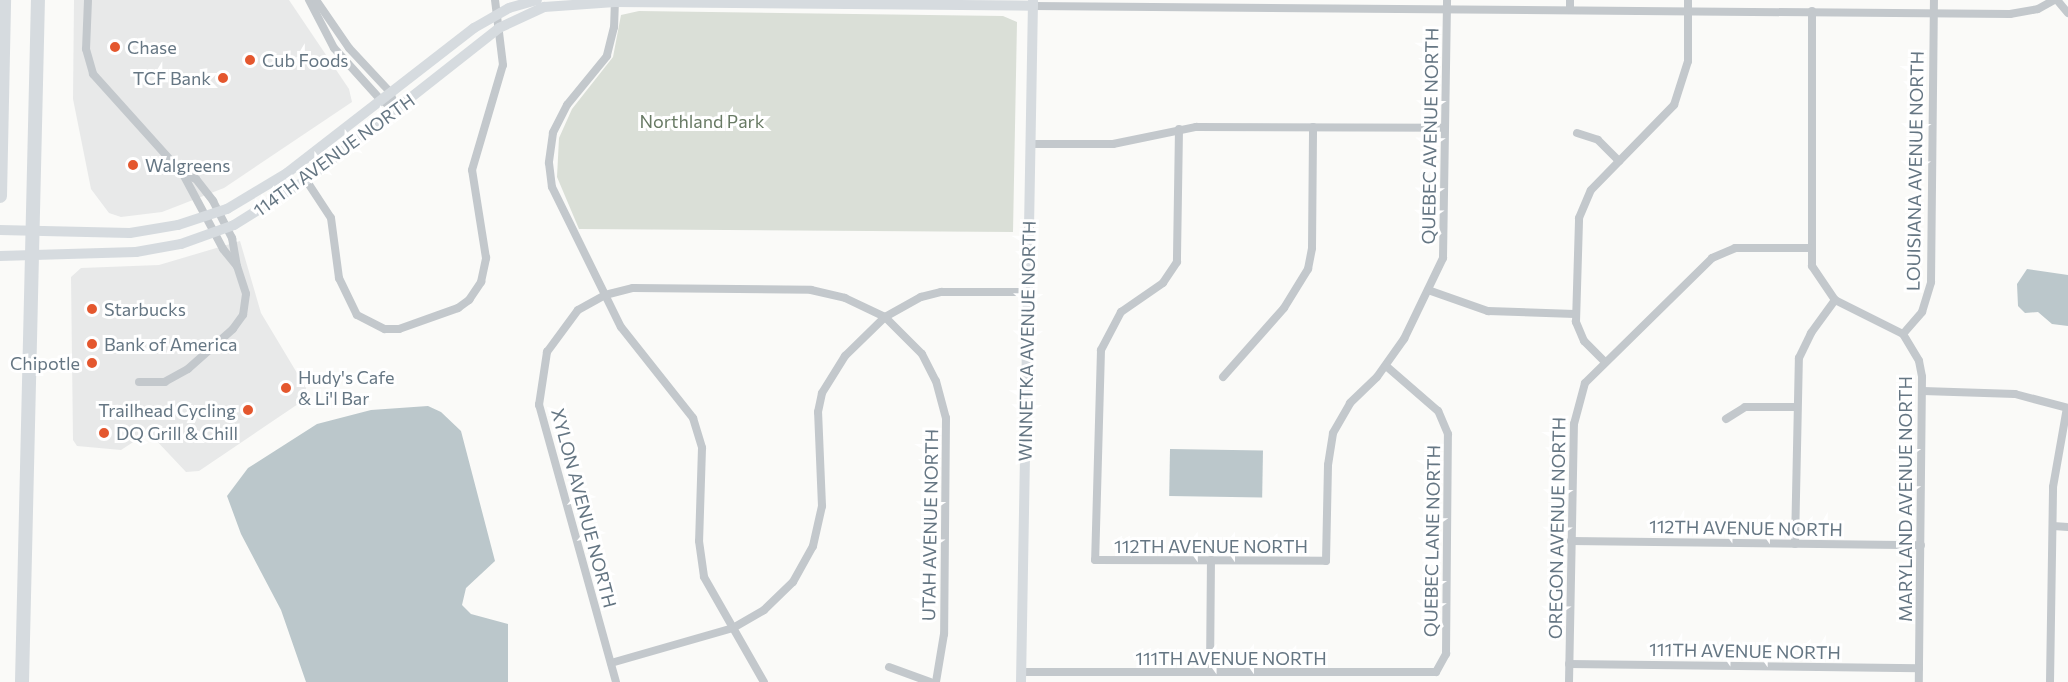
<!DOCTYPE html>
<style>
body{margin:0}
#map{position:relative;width:2068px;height:682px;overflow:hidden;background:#fafaf8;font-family:Commissioner,sans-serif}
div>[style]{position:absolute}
.built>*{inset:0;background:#e8e9e9}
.green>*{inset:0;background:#dadfd7}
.water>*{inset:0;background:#bbc7cb;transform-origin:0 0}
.street>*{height:8px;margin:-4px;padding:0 4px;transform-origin:4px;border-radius:4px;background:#c3c8cc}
.secondary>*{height:10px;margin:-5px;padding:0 5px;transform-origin:5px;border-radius:5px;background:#d6dbdf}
.highway>*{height:14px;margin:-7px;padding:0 7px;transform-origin:7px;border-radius:7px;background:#d6dbdf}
.dots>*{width:16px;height:16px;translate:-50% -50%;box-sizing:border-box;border:3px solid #fff;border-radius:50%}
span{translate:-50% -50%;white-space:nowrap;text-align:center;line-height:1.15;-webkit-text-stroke:6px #fff;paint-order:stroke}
.poi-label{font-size:18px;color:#657683}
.left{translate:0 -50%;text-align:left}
.right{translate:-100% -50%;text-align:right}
.park-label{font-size:18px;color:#687a64}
.street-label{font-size:18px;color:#657683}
</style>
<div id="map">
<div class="built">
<i style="clip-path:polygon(74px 0,289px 0,349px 89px,352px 102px,224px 188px,162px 212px,121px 217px,109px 213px,91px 189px,73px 99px)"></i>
<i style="clip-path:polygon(240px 241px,261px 313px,306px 388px,304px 400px,199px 471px,186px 472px,153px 437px,141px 437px,121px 450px,77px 446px,73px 440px,71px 277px,81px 268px,159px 265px)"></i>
</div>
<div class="green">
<i style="clip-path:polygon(639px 11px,1003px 16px,1017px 22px,1013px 232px,579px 229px,557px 177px,559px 138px,572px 109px,613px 57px,621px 15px)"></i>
</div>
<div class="water">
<i style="clip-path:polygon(2027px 269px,2068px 275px,2068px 326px,2052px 324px,2038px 312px,2025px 313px,2018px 306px,2017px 284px)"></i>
<i style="clip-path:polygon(428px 406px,441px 412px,461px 431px,495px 561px,466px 588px,462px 605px,471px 614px,508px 624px,508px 682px,306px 682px,281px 610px,241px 534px,227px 496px,248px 468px,317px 424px,371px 410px)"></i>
<i style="left:1170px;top:449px;width:93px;height:47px;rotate:1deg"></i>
</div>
<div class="street">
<i style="left:88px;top:0;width:49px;rotate:92.3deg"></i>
<i style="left:86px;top:49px;width:26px;rotate:74deg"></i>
<i style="left:93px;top:74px;width:135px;rotate:48deg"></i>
<i style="left:183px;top:174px;width:85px;rotate:61.9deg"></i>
<i style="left:223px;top:249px;width:22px;rotate:51deg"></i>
<i style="left:237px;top:266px;width:29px;rotate:72deg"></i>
<i style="left:246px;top:294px;width:21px;rotate:98deg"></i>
<i style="left:243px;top:315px;width:17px;rotate:126deg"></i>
<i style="left:233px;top:329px;width:60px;rotate:138.4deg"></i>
<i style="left:188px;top:369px;width:26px;rotate:151deg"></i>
<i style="left:165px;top:382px;width:26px;rotate:180deg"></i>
<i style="left:309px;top:0;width:54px;rotate:62.5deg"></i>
<i style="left:334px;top:48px;width:69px;rotate:48deg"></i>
<i style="left:380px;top:99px;width:19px;rotate:35deg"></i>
<i style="left:316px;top:0;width:58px;rotate:55.5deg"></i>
<i style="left:349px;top:48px;width:60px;rotate:47deg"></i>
<i style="left:390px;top:92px;width:18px;rotate:71deg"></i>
<i style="left:615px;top:0;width:27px;rotate:92deg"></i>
<i style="left:614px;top:27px;width:30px;rotate:104deg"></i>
<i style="left:607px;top:56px;width:63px;rotate:129.2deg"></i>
<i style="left:567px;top:105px;width:31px;rotate:117deg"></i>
<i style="left:553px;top:133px;width:30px;rotate:98deg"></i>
<i style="left:549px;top:163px;width:24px;rotate:83deg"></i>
<i style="left:552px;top:187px;width:156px;rotate:63.8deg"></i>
<i style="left:621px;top:327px;width:116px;rotate:51.6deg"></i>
<i style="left:693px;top:418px;width:31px;rotate:73deg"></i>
<i style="left:702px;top:448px;width:93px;rotate:91.8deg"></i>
<i style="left:699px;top:541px;width:36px;rotate:82deg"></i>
<i style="left:704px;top:577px;width:121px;rotate:60.3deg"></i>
<i style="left:2057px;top:0;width:17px;rotate:50deg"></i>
<i style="left:1033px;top:6px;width:977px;rotate:0.47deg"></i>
<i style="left:2010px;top:14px;width:28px;rotate:-10deg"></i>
<i style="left:2038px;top:9px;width:18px;rotate:-29deg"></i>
<i style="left:1570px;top:10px;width:10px;rotate:-90deg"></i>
<i style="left:1812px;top:11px;width:255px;rotate:90deg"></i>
<i style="left:1812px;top:266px;width:41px;rotate:55.9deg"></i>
<i style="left:1835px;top:300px;width:76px;rotate:26.6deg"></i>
<i style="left:1903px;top:334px;width:31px;rotate:59deg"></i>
<i style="left:1919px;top:361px;width:16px;rotate:79deg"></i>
<i style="left:1922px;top:377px;width:305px;rotate:90.6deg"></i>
<i style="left:1179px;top:129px;width:133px;rotate:90.9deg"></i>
<i style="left:1177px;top:262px;width:25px;rotate:124deg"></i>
<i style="left:1163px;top:283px;width:51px;rotate:145.4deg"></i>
<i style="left:1121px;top:312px;width:43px;rotate:117.8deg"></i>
<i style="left:1101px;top:350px;width:210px;rotate:91.6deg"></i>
<i style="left:1095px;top:560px;width:231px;rotate:0.2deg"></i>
<i style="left:1326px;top:561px;width:96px;rotate:-88.8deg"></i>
<i style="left:1328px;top:465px;width:32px;rotate:-81deg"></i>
<i style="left:1333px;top:433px;width:34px;rotate:-60deg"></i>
<i style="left:1350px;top:403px;width:37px;rotate:-44deg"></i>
<i style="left:1377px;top:377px;width:47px;rotate:-54.6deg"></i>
<i style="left:1404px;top:339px;width:90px;rotate:-64.3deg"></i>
<i style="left:1443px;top:258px;width:258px;rotate:-89.1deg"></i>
<i style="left:1577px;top:133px;width:22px;rotate:18deg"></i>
<i style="left:1598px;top:140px;width:30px;rotate:45deg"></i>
<i style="left:1031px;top:144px;width:82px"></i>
<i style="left:1113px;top:144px;width:85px;rotate:-11.6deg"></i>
<i style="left:1196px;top:127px;width:249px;rotate:0.2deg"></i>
<i style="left:183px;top:174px;width:14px;rotate:21deg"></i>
<i style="left:196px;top:179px;width:28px;rotate:52deg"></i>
<i style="left:213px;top:201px;width:42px;rotate:62.8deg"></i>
<i style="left:232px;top:238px;width:28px;rotate:80deg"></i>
<i style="left:306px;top:180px;width:45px;rotate:56.7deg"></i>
<i style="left:331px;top:218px;width:61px;rotate:82.4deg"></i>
<i style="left:339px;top:278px;width:41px;rotate:64.1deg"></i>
<i style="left:357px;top:315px;width:31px;rotate:27deg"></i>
<i style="left:385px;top:329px;width:14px"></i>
<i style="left:399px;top:329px;width:63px;rotate:-19.6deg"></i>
<i style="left:458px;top:308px;width:14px;rotate:-36deg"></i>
<i style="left:469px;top:300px;width:22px;rotate:-56deg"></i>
<i style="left:481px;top:282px;width:25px;rotate:-78deg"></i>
<i style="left:486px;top:258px;width:89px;rotate:-99deg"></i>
<i style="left:472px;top:170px;width:109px;rotate:-73.6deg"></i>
<i style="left:503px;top:65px;width:65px;rotate:-97deg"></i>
<i style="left:1428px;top:290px;width:64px;rotate:19.3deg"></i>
<i style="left:1488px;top:311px;width:87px;rotate:2deg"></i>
<i style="left:1903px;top:334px;width:29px;rotate:-49deg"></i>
<i style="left:1922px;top:312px;width:31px;rotate:-73deg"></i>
<i style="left:1931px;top:282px;width:282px;rotate:-89.4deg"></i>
<i style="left:1604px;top:361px;width:28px;rotate:-135deg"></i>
<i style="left:1584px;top:341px;width:21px;rotate:-113deg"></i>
<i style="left:1576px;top:322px;width:104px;rotate:-88.3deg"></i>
<i style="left:1579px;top:218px;width:30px;rotate:-67deg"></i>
<i style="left:1591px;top:190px;width:119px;rotate:-45.7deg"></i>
<i style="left:1674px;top:105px;width:46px;rotate:-72.3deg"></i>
<i style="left:1688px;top:61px;width:61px;rotate:-90deg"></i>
<i style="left:1223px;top:377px;width:92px;rotate:-48.5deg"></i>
<i style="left:1284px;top:308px;width:46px;rotate:-58.4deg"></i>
<i style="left:1308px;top:269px;width:21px;rotate:-79deg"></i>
<i style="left:1312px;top:248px;width:121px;rotate:-89.5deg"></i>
<i style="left:1923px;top:391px;width:92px;rotate:1.9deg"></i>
<i style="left:2015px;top:394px;width:55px;rotate:14.8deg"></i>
<i style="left:1726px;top:419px;width:22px;rotate:-32deg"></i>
<i style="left:1745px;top:407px;width:51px"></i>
<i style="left:2053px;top:526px;width:15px;rotate:4deg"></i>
<i style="left:1571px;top:541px;width:350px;rotate:0.7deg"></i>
<i style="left:1795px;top:544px;width:186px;rotate:-88.8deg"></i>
<i style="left:1799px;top:358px;width:28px;rotate:-64deg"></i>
<i style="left:1811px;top:333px;width:41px;rotate:-54deg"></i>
<i style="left:611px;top:663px;width:127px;rotate:-16deg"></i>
<i style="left:733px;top:628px;width:36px;rotate:-30deg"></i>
<i style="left:764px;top:610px;width:40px;rotate:-44deg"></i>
<i style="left:793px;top:582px;width:41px;rotate:-60.9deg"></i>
<i style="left:813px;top:546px;width:41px;rotate:-77.3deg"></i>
<i style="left:822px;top:506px;width:94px;rotate:-92.4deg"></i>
<i style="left:818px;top:412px;width:19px;rotate:-78deg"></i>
<i style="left:822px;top:393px;width:44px;rotate:-58.1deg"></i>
<i style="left:845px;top:356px;width:56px;rotate:-44.3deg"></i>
<i style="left:885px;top:317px;width:52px;rotate:45deg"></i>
<i style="left:922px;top:354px;width:30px;rotate:63deg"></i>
<i style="left:936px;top:381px;width:38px;rotate:75deg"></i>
<i style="left:946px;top:418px;width:216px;rotate:90.5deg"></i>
<i style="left:944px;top:634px;width:49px;rotate:99.5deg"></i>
<i style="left:1569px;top:664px;width:350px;rotate:0.7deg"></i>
<i style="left:889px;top:667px;width:44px;rotate:20.1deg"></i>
<i style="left:1021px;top:672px;width:415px"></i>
<i style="left:1436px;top:672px;width:21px;rotate:-61deg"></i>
<i style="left:1446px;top:654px;width:220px;rotate:-89.5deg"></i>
<i style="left:1448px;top:434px;width:25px;rotate:-113deg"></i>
<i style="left:1438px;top:411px;width:69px;rotate:-139.1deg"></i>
<i style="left:1210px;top:672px;width:112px;rotate:-89.5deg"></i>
<i style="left:616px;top:682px;width:288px;rotate:-105.5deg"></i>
<i style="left:539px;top:405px;width:54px;rotate:-81.4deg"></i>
<i style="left:547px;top:352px;width:52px;rotate:-53.6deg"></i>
<i style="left:578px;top:310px;width:31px;rotate:-29deg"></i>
<i style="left:605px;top:295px;width:29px;rotate:-14deg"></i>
<i style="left:633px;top:288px;width:178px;rotate:0.6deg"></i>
<i style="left:811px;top:290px;width:35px;rotate:13deg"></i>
<i style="left:845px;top:298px;width:44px;rotate:25.4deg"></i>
<i style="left:885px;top:317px;width:41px;rotate:-29.1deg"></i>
<i style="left:921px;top:297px;width:21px;rotate:-14deg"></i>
<i style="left:941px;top:292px;width:88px"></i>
<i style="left:1569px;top:682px;width:258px;rotate:-88.9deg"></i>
<i style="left:1574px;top:424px;width:42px;rotate:-75deg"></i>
<i style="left:1585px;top:383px;width:178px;rotate:-44.5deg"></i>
<i style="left:1712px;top:258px;width:25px;rotate:-23deg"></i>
<i style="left:1735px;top:248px;width:75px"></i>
<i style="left:2050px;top:682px;width:195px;rotate:-89.1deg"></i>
<i style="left:2053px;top:487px;width:80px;rotate:-80deg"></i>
</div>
<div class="secondary">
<i style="left:0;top:230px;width:130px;rotate:1.3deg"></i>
<i style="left:130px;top:233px;width:49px;rotate:-9.5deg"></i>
<i style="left:178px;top:225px;width:52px;rotate:-18.1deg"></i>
<i style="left:227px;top:209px;width:70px;rotate:-31deg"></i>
<i style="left:287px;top:173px;width:237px;rotate:-37.8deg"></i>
<i style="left:474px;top:28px;width:40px;rotate:-29.7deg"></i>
<i style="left:509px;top:8px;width:29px;rotate:-16deg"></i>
<i style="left:0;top:256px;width:136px;rotate:-1.7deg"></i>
<i style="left:136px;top:252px;width:46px;rotate:-10.1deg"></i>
<i style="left:181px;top:244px;width:56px;rotate:-19.7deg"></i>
<i style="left:234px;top:225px;width:85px;rotate:-32deg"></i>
<i style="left:306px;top:180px;width:246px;rotate:-38.2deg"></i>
<i style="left:499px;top:28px;width:50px;rotate:-25deg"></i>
<i style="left:544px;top:7px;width:71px;rotate:-4deg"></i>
<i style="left:615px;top:2px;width:418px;rotate:0.5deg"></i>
<i style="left:1021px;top:682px;width:681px;rotate:-88.99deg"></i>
</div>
<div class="highway">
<i style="left:0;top:196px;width:196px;rotate:-88.8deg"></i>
<i style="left:22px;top:682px;width:682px;rotate:-88.66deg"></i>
</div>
<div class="dots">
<i style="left:115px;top:47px;background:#e4572e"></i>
<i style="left:250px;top:60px;background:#e4572e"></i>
<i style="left:223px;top:78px;background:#e4572e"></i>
<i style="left:133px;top:165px;background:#e4572e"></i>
<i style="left:92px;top:309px;background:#e4572e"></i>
<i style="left:92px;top:344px;background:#e4572e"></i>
<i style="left:92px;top:363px;background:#e4572e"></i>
<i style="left:286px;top:388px;background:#e4572e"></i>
<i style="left:248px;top:410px;background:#e4572e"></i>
<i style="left:104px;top:433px;background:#e4572e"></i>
</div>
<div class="poi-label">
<span class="left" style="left:127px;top:47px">Chase</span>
<span class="left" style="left:262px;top:60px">Cub Foods</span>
<span class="right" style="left:211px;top:78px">TCF Bank</span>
<span class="left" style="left:145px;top:165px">Walgreens</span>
<span class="left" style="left:104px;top:309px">Starbucks</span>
<span class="left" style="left:104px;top:344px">Bank of America</span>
<span class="right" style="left:80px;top:363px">Chipotle</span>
<span class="left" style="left:298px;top:388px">Hudy's Cafe<br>&amp; Li'l Bar</span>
<span class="right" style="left:236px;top:410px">Trailhead Cycling</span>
<span class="left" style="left:116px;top:433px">DQ Grill &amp; Chill</span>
</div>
<div class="park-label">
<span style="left:702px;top:121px">Northland Park</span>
</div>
<div class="street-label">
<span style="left:1430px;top:136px;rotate:-89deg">QUEBEC AVENUE NORTH</span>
<span style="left:334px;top:155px;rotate:-36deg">114TH AVENUE NORTH</span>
<span style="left:1915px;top:171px;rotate:-89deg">LOUISIANA AVENUE NORTH</span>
<span style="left:1027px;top:341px;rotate:-89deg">WINNETKA AVENUE NORTH</span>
<span style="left:1905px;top:499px;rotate:-90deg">MARYLAND AVENUE NORTH</span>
<span style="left:584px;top:508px;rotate:75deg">XYLON AVENUE NORTH</span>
<span style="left:930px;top:525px;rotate:-89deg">UTAH AVENUE NORTH</span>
<span style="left:1557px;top:528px;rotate:-89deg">OREGON AVENUE NORTH</span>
<span style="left:1746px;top:528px;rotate:1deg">112TH AVENUE NORTH</span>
<span style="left:1432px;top:541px;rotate:-89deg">QUEBEC LANE NORTH</span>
<span style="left:1211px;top:546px">112TH AVENUE NORTH</span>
<span style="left:1745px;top:651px;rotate:1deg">111TH AVENUE NORTH</span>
<span style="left:1231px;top:658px">111TH AVENUE NORTH</span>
</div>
</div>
